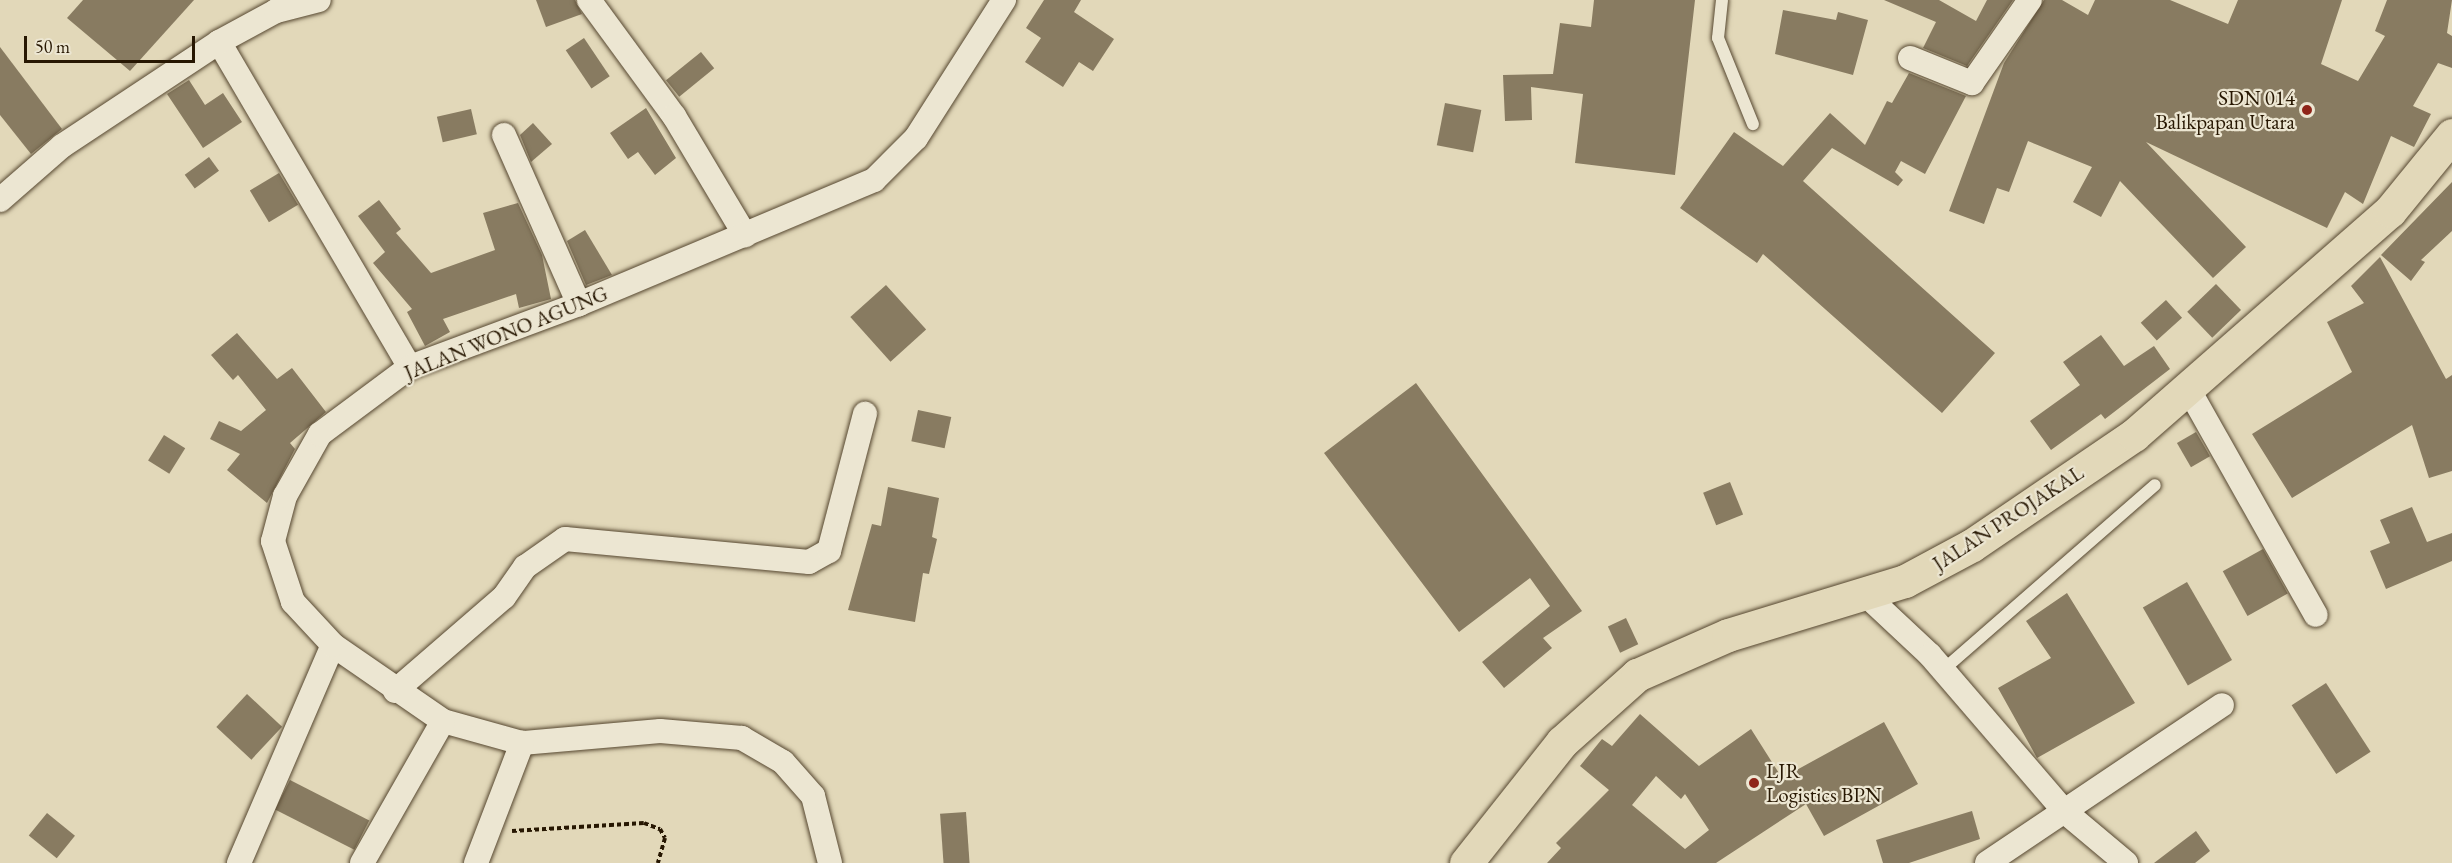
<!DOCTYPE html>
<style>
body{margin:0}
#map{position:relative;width:2452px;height:863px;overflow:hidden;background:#e2d8b9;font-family:"EB Garamond",serif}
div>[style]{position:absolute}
.building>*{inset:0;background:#887b61;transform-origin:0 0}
.path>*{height:4px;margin-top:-2px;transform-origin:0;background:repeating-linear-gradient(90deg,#271702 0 4.5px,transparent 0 7.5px)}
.roads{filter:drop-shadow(0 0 2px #564730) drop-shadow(0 0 2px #564730)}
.service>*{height:12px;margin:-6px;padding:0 6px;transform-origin:6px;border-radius:6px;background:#ece6d2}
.minor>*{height:24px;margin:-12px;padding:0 12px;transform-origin:12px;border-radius:12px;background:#ece6d2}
.primary>*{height:33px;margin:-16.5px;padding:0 16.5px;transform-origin:16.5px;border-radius:16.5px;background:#e2d8b9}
.dots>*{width:16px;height:16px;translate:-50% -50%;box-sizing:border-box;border:3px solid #ece6d2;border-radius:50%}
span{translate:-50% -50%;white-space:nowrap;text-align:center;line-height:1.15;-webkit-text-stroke:4.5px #ece6d2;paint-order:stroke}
.poi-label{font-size:21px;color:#271702}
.right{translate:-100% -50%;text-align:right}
.left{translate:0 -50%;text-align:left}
.street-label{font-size:21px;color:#271702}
.scale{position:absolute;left:24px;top:36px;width:171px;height:27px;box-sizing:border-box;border:3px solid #271702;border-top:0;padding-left:8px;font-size:18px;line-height:21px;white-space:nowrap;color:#271702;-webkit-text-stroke:4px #ece6d2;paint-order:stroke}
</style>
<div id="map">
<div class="building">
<i style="clip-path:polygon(83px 0,194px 0,130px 71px,67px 18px)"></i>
<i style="clip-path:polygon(536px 0,575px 0,582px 14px,546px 27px)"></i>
<i style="clip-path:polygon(1044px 0,1081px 0,1074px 12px,1114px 39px,1093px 71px,1079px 62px,1063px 87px,1025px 62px,1041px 38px,1026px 28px)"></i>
<i style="clip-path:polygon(1594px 0,1695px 0,1675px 175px,1575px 163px,1583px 94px,1531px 87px,1532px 120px,1505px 121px,1503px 75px,1553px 74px,1560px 23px,1591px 27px)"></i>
<i style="clip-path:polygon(1884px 0,1939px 0,1976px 21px,1987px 0,2013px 0,1967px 66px,1923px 48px,1936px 22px)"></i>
<i style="clip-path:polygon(2044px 0,2062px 0,2088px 15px,2095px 0,2170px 0,2228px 24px,2238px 0,2342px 0,2321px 64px,2358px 81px,2385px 36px,2375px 31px,2387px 0,2452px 0,2447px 33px,2452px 36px,2452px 68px,2438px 63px,2413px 106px,2431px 114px,2414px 147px,2391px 136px,2363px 204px,2345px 192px,2327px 228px,2146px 142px,2246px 247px,2213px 278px,2120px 181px,2101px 217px,2073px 202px,2092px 167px,2028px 141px,2009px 192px,1997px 188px,1984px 224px,1949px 211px,2004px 63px)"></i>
<i style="clip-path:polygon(1783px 10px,1836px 20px,1838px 12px,1868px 20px,1853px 75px,1775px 54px)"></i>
<i style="left:584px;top:38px;width:46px;height:22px;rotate:56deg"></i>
<i style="clip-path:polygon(0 47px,62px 129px,31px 154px,0 115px)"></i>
<i style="left:701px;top:52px;width:21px;height:45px;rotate:51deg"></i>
<i style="clip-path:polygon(1909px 73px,1966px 96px,1925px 174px,1901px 161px,1895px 172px,1903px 180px,1898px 186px,1832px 148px,1803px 181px,1995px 353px,1942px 413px,1763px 254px,1757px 263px,1680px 208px,1734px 132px,1783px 166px,1830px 113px,1865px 145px,1887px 101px,1892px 103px)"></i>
<i style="clip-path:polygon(189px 80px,205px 105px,223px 93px,242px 122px,203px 148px,167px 94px)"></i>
<i style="left:1445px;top:103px;width:37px;height:43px;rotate:11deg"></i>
<i style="clip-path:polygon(646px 108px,676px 158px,655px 175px,638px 152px,628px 159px,610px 133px)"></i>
<i style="left:471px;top:109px;width:26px;height:35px;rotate:77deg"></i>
<i style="clip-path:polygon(533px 123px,552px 144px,531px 162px,520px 135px)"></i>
<i style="left:209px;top:157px;width:17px;height:30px;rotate:54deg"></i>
<i style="left:279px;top:173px;width:37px;height:34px;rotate:59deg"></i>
<i style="clip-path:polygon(2452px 182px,2452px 231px,2421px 260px,2425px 262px,2411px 281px,2381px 255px)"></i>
<i style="clip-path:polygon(379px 200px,401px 229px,396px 233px,431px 273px,495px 250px,483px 213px,518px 203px,542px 255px,551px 299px,519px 308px,516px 294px,443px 319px,450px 332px,425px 346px,407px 312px,412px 309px,373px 263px,385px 252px,358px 216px)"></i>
<i style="clip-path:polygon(585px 230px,612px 275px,586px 285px,567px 241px)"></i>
<i style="clip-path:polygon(2380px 257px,2446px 379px,2452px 375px,2452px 471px,2429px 478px,2412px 425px,2292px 498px,2252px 434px,2352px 372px,2327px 322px,2364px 303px,2351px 286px)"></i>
<i style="left:2216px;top:284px;width:36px;height:40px;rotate:46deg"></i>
<i style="left:886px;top:285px;width:60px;height:48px;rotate:48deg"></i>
<i style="left:2166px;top:300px;width:24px;height:34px;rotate:48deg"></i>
<i style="clip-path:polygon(237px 333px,277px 379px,292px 368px,326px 412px,290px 443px,295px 449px,267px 503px,227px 470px,240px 454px,210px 439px,219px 421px,241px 431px,266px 410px,238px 375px,233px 380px,211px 355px)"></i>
<i style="clip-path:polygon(2101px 335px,2124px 366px,2154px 346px,2170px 369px,2105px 419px,2101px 414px,2051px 450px,2030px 421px,2080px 385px,2063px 362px)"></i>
<i style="clip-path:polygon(1416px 383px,1582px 611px,1543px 638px,1552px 648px,1504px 688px,1482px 662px,1550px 606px,1530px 578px,1459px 632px,1324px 453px)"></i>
<i style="left:918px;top:410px;width:34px;height:32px;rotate:12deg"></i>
<i style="left:2196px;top:432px;width:28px;height:22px;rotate:60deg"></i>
<i style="left:164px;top:435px;width:25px;height:30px;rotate:32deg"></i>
<i style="left:1730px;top:482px;width:35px;height:29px;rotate:68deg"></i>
<i style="clip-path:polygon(888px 487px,939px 498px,932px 537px,937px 539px,929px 574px,923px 573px,915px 622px,848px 610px,872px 524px,881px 526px)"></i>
<i style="clip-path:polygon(2412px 507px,2427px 542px,2452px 533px,2452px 561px,2386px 589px,2370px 551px,2390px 543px,2380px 520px)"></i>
<i style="left:2263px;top:549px;width:51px;height:46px;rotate:61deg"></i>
<i style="left:2187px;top:582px;width:90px;height:51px;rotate:60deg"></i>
<i style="clip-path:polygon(2067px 593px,2135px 703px,2037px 758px,1998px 688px,2051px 658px,2026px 621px)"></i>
<i style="left:1626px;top:618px;width:29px;height:20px;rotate:65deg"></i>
<i style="left:2326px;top:683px;width:82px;height:41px;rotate:57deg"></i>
<i style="left:247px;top:694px;width:48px;height:45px;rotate:43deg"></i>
<i style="clip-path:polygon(evenodd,1640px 714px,1699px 766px,1751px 729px,1782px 778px,1884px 722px,1918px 784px,1824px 836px,1806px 804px,1716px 863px,1547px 863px,1561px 848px,1556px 843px,1609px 790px,1580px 766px,1602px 739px,1612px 746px,1640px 714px,1656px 776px,1681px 799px,1685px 794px,1709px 830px,1685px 849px,1632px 805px,1656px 776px)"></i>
<i style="left:290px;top:780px;width:89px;height:33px;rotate:27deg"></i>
<i style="clip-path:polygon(1972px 811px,1980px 839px,1909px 863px,1883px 863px,1876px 840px)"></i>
<i style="left:966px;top:812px;width:51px;height:26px;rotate:86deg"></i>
<i style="left:47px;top:813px;width:36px;height:29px;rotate:39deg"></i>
<i style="clip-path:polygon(2196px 831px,2210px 851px,2195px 863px,2154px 863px)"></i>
</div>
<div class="path">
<i style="left:512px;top:831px;width:132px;rotate:-3.5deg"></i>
<i style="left:644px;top:823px;width:17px;rotate:21deg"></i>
<i style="left:660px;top:829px;width:10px;rotate:61deg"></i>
<i style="left:665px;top:838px;width:26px;rotate:106deg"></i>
</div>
<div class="roads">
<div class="service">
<i style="left:1722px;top:0;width:38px;rotate:96deg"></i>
<i style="left:1718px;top:38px;width:93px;rotate:67.9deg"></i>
<i style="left:1943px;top:670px;width:281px;rotate:-41.1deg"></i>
</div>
<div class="minor">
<i style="left:589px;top:0;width:144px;rotate:53.8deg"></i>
<i style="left:674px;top:116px;width:139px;rotate:59.2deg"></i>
<i style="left:219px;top:42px;width:377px;rotate:59.6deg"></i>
<i style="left:1910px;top:58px;width:67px;rotate:22deg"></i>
<i style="left:1972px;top:83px;width:101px;rotate:-55.1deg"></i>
<i style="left:504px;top:135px;width:185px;rotate:66.1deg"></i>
<i style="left:0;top:200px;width:82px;rotate:-41.1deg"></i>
<i style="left:62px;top:146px;width:188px;rotate:-33.5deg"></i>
<i style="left:219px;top:42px;width:65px;rotate:-28.5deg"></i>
<i style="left:276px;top:11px;width:44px;rotate:-14.3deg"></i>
<i style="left:2189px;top:390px;width:258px;rotate:60.6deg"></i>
<i style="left:1867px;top:596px;width:86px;rotate:43.1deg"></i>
<i style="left:1930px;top:655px;width:206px;rotate:49.3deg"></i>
<i style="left:2064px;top:811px;width:81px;rotate:40deg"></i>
<i style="left:395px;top:691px;width:144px;rotate:-40.8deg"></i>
<i style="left:504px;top:597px;width:37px;rotate:-55deg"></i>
<i style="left:525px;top:567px;width:49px;rotate:-35deg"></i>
<i style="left:565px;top:539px;width:245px;rotate:5.4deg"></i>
<i style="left:809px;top:562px;width:23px;rotate:-29deg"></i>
<i style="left:829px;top:551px;width:142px;rotate:-75.3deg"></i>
<i style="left:239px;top:863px;width:237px;rotate:-66.7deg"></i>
<i style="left:362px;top:863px;width:163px;rotate:-60.3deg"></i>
<i style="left:476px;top:863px;width:129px;rotate:-69deg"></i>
<i style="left:830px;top:863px;width:69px;rotate:-104.2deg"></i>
<i style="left:813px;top:796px;width:45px;rotate:-131.4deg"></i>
<i style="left:783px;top:762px;width:48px;rotate:-149.7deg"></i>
<i style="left:742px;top:738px;width:82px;rotate:-175.1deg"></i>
<i style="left:660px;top:731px;width:139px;rotate:175deg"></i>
<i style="left:522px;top:743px;width:82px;rotate:-164.4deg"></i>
<i style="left:443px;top:721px;width:134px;rotate:-145.4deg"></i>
<i style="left:333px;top:645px;width:59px;rotate:-132.9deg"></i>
<i style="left:293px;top:602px;width:64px;rotate:-108.2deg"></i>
<i style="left:273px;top:541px;width:47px;rotate:-75.1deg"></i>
<i style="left:285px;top:496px;width:71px;rotate:-60.6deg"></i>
<i style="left:320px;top:434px;width:112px;rotate:-36.7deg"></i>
<i style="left:410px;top:367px;width:180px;rotate:-20.4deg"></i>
<i style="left:579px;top:304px;width:320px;rotate:-22.8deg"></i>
<i style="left:874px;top:180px;width:59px;rotate:-45deg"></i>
<i style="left:916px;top:138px;width:164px;rotate:-57.5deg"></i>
<i style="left:1987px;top:863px;width:283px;rotate:-33.9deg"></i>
</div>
<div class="primary">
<i style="left:1466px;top:863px;width:154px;rotate:-51.6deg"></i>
<i style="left:1562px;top:742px;width:101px;rotate:-41.8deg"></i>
<i style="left:1637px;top:675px;width:99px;rotate:-23.7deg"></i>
<i style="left:1728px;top:635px;width:185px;rotate:-17deg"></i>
<i style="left:1905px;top:581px;width:76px;rotate:-28.2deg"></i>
<i style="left:1972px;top:545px;width:196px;rotate:-34.2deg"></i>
<i style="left:2134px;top:435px;width:340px;rotate:-41.2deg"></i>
<i style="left:2390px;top:211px;width:98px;rotate:-50.8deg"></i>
</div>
</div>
<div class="dots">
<i style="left:2307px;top:110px;background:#8f2418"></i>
<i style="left:1754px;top:783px;background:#8f2418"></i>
</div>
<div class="poi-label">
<span class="right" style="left:2295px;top:110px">SDN 014<br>Balikpapan Utara</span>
<span class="left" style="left:1766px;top:783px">LJR<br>Logistics BPN</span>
</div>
<div class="street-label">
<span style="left:506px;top:333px;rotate:-22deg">JALAN WONO AGUNG</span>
<span style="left:2008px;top:518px;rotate:-33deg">JALAN PROJAKAL</span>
</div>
<div class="scale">50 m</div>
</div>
